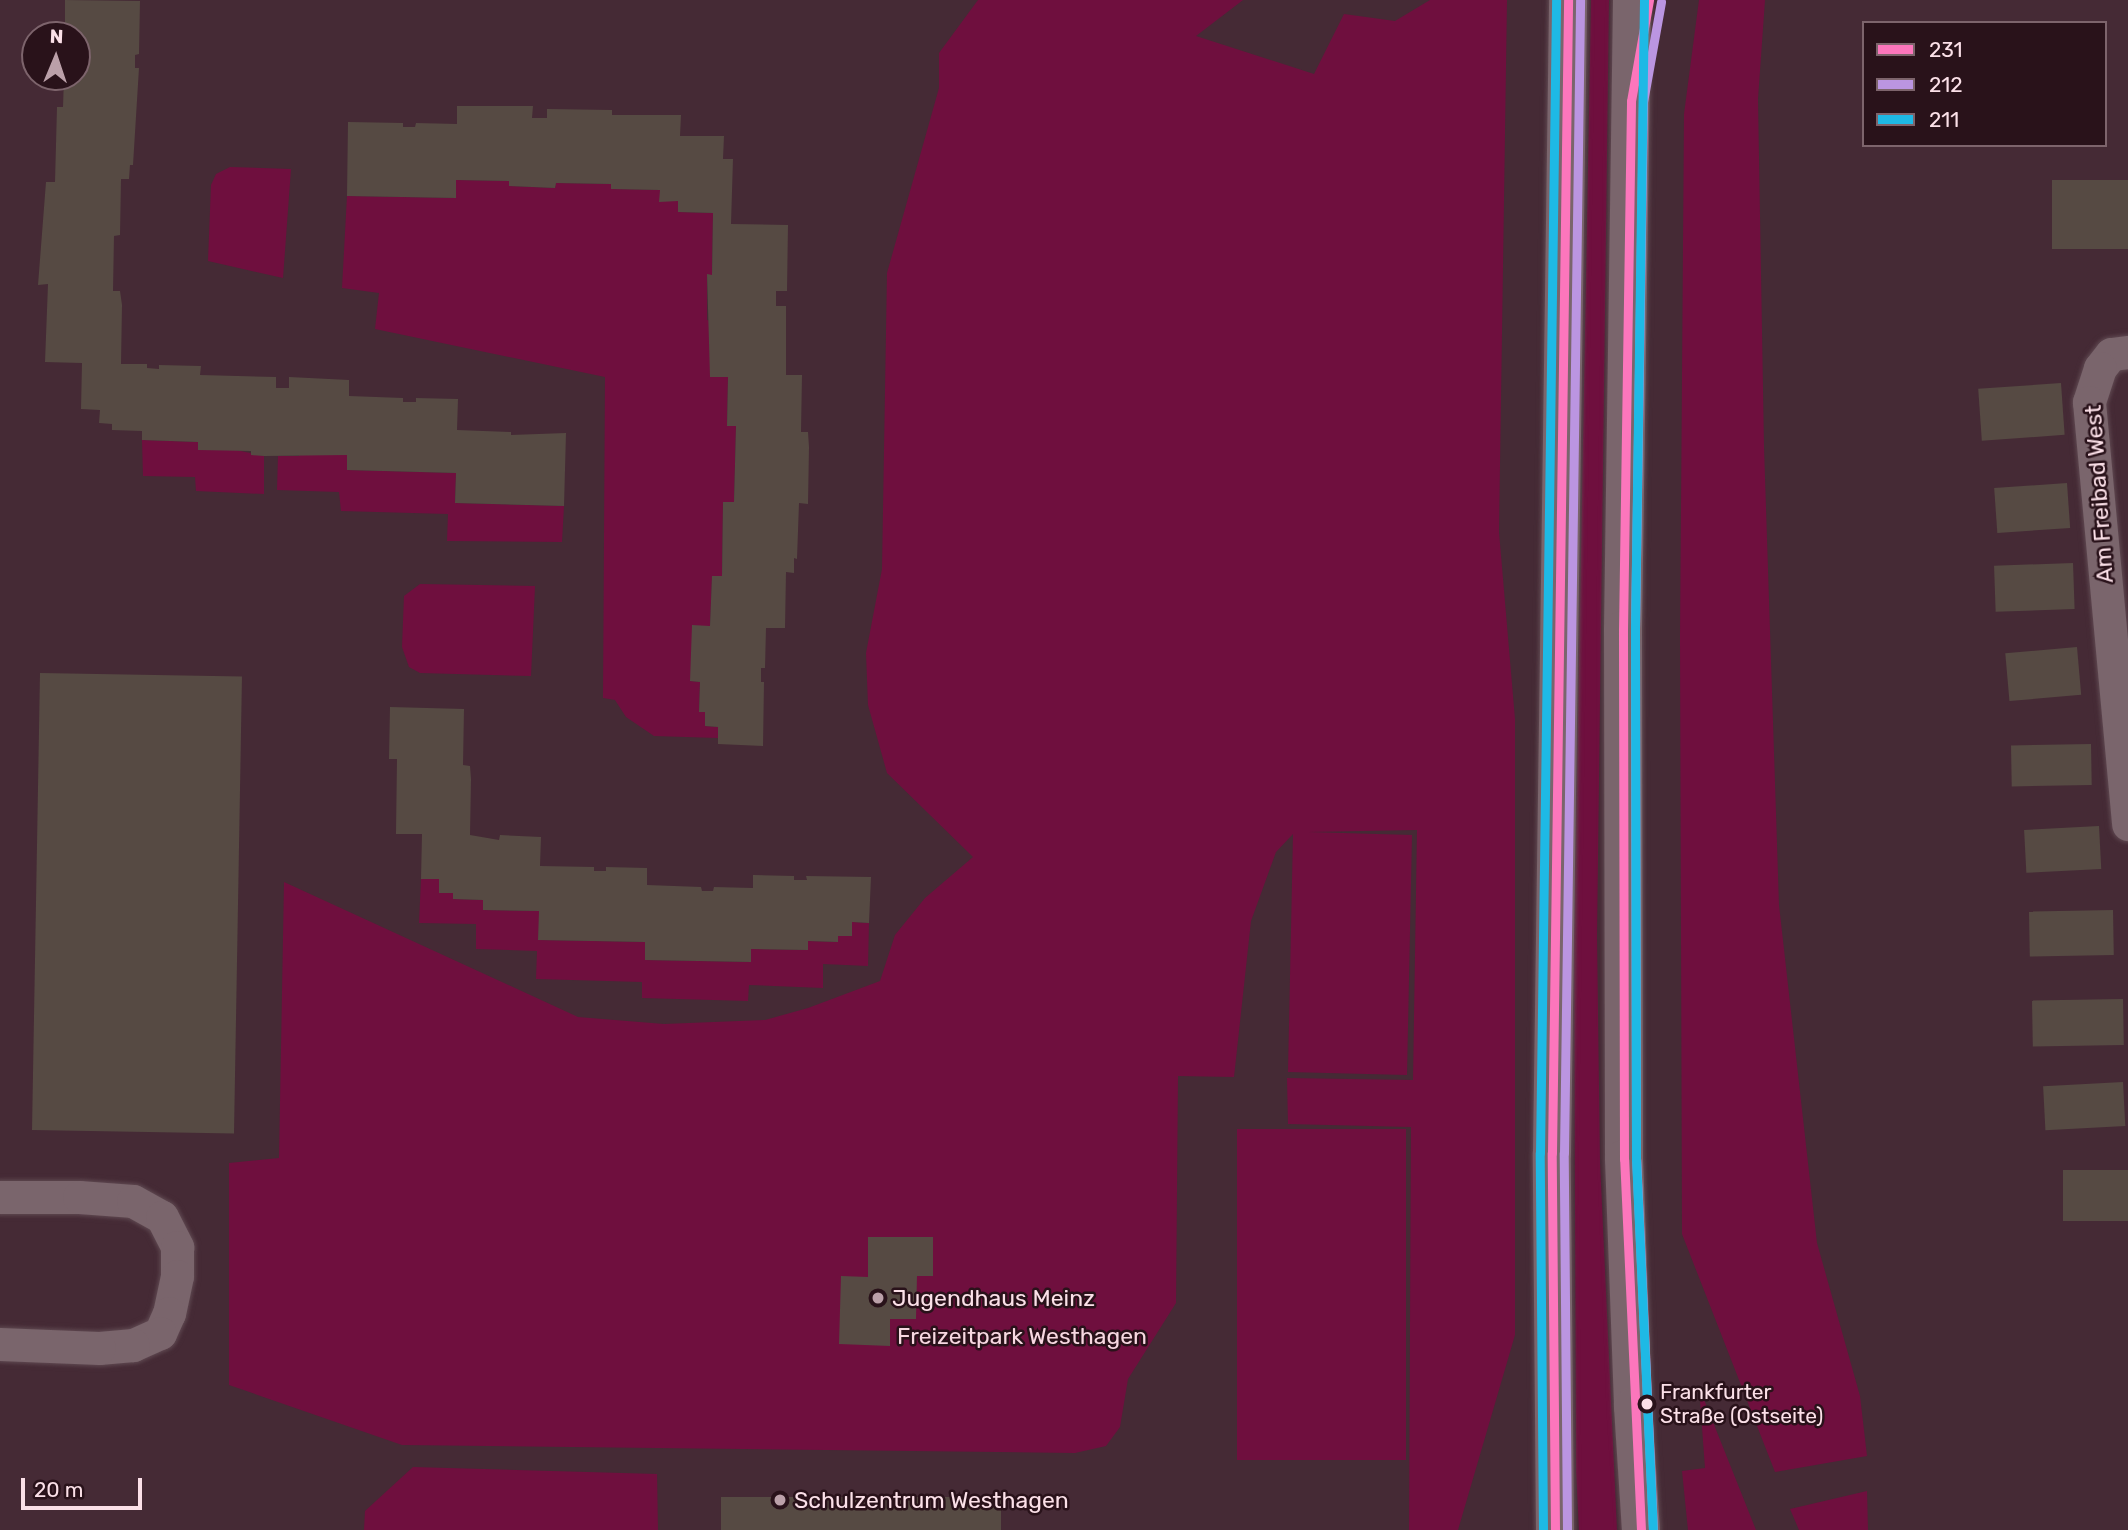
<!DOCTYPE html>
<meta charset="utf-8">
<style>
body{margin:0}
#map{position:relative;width:2128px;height:1530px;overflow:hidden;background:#452a35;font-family:Rubik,sans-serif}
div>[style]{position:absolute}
.green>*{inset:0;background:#6f0f3e;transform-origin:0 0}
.building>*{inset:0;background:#564a43;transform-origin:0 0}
.roads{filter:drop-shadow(0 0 2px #5f4951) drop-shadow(0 0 2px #5f4951)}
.minor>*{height:33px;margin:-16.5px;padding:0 16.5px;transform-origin:16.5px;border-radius:16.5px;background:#7a656c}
.tertiary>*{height:38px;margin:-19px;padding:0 19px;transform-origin:19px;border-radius:19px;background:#7a656c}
.bus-1>*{height:9px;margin:-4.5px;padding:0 4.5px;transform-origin:4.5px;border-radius:4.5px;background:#fc76bc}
.bus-2>*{height:9px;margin:-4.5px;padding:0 4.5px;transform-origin:4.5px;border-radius:4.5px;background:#bb95e1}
.bus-3>*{height:9px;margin:-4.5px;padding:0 4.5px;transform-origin:4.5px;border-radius:4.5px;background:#1eb9e5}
.dots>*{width:19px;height:19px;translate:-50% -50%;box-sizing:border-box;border:4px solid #29121a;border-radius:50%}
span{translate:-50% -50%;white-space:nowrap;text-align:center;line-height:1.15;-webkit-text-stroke:5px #29121a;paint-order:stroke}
.bus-label{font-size:21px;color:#fbe0e8}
.left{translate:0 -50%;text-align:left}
.street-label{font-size:23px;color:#fbe0e8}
.poi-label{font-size:23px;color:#fbe0e8}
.park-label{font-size:23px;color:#f7d8e1}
.legend{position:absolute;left:1862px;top:21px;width:245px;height:126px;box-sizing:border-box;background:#29121a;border:2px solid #7d646c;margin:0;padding:9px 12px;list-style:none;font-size:21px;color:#fbe0e8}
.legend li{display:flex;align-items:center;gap:14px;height:35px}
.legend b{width:35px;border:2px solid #7d646c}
.north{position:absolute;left:21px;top:21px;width:70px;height:70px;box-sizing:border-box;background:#29121a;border:2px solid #7d646c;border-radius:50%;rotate:2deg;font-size:19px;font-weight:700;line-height:28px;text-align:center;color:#fbe0e8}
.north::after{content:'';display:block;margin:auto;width:24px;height:32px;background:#bba0a9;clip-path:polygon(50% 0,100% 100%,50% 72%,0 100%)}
.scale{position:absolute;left:21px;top:1478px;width:121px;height:32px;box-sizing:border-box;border:4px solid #fbe0e8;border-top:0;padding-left:9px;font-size:21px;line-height:24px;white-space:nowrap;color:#fbe0e8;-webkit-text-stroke:5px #29121a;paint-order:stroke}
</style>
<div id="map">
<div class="green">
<i style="clip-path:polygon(978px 0,1243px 0,1196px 36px,1314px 74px,1344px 14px,1395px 21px,1430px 0,1507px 0,1499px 532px,1515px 719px,1515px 1335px,1458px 1530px,1409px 1530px,1411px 1127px,1288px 1124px,1287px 1078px,1413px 1080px,1417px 830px,1308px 832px,1412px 835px,1407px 1075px,1288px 1072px,1293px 834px,1276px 852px,1251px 921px,1234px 1077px,1178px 1076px,1176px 1303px,1128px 1379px,1120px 1427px,1106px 1446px,1075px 1453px,402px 1445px,229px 1385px,229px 1163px,279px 1158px,284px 882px,578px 1017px,664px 1024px,765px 1020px,808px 1008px,880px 981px,895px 935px,925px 898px,973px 857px,887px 773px,868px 705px,866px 653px,882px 569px,887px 273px,939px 88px,939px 53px)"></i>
<i style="clip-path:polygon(1591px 0,1609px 0,1597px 936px,1600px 1162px,1617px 1530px,1579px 1530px,1576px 1471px,1574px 937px)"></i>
<i style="clip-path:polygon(1699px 0,1765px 0,1758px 99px,1764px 447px,1779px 905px,1817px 1243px,1860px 1396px,1867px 1456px,1775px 1472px,1682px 1234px,1680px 638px,1684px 114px)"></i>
<i style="clip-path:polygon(230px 167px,291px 169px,283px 278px,208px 261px,211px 185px,216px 174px)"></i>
<i style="clip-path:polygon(456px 180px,509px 181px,509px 186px,555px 188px,556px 183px,611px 184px,611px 189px,660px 190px,660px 201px,678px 201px,678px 212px,713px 213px,712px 275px,707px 275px,707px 320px,711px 321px,728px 377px,727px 425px,736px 426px,734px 502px,723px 502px,722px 576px,712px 577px,710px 626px,690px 681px,700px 682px,699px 711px,705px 712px,705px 726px,718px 727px,718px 738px,654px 736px,626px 717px,615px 700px,603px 698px,605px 377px,375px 329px,379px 293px,342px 288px,347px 196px,455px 198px)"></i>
<i style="clip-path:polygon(142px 440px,198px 442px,264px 456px,264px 494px,196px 491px,195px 477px,143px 476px)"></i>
<i style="clip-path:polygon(299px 453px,347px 455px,347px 470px,456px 473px,455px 503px,564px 506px,562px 542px,447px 541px,448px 514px,341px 511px,339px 492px,277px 490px,278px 456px,299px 456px)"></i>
<i style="clip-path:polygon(420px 584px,535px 586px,531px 676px,420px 673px,409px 667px,402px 647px,404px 596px)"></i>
<i style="clip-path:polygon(421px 879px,439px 879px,439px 893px,453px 893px,453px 899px,483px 900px,483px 910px,539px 911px,539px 940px,645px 942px,645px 960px,750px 962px,751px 949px,807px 950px,808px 941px,838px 942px,838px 936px,852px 936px,852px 922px,869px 923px,868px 966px,823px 964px,823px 988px,749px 985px,748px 1001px,642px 998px,642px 982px,536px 979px,537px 951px,476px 949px,476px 924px,419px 923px)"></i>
<i style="left:1237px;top:1129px;width:169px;height:331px"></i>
<i style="clip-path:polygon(1699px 1387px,1756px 1530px,1688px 1530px,1682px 1471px,1705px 1468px)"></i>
<i style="clip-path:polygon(413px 1467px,657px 1474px,658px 1530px,364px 1530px,365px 1511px)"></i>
<i style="clip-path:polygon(1867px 1491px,1868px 1530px,1799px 1530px,1790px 1509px)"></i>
</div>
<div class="building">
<i style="clip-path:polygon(65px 0,140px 1px,139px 54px,135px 55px,135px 68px,139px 68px,133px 165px,130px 165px,129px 179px,121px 179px,120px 235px,114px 236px,113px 291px,120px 291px,122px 305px,121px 364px,147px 364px,147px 368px,159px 369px,159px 365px,201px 366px,200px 375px,276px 377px,276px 388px,289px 388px,289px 377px,349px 380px,349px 396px,403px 398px,403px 402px,416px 402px,416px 398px,458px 399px,457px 430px,511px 432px,511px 435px,566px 433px,564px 506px,455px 503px,456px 473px,347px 470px,347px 455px,264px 456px,251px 455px,251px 451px,198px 450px,198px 442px,142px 440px,142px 431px,112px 430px,112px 424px,99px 423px,100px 410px,81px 409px,82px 363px,45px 362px,48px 284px,38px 285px,46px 182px,55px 182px,57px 107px,63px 107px,64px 77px,77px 77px,77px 35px,65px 35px)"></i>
<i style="clip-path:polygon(457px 106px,533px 106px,532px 118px,547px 118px,547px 109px,612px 110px,612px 115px,681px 115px,680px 136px,724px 136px,723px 159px,733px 159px,731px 224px,788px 225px,787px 291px,776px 291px,776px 306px,786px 306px,786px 375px,802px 375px,801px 432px,808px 432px,809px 447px,808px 504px,799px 503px,797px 559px,794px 558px,794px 573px,786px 572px,785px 628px,766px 628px,765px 668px,761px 668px,761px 682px,764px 682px,763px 746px,718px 744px,718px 727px,705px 726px,705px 712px,699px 712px,700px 682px,690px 681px,692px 625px,710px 626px,712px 576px,722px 576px,723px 502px,734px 502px,736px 426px,727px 426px,728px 377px,710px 377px,707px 274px,712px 275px,713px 213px,678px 212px,678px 201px,659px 202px,660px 190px,611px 189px,611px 184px,556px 183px,555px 188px,509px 186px,509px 181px,456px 180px,456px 198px,347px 196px,348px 122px,403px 123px,403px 127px,415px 127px,416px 123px,457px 124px)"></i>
<i style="left:2128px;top:180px;width:69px;height:76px;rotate:90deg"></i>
<i style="left:2061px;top:383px;width:52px;height:83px;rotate:86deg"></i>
<i style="left:2067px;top:483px;width:45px;height:73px;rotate:86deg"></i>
<i style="left:2073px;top:563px;width:46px;height:79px;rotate:88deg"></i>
<i style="left:2077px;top:647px;width:48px;height:72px;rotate:85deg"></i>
<i style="left:40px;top:673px;width:202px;height:457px;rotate:1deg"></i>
<i style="clip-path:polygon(390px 707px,464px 709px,463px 765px,470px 766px,471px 779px,470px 835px,499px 840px,500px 835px,541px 837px,540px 866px,594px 867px,594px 871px,606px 871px,606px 867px,647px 868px,647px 885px,701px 887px,702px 891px,713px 891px,714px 887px,753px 888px,753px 875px,794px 876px,794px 880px,807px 880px,806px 876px,871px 877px,869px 923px,852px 922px,852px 936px,838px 936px,838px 942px,808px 941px,808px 950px,751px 949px,751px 962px,645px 960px,645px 942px,538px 940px,539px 911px,483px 910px,483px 900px,453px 899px,453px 893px,439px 893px,439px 879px,421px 879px,422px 834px,396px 834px,397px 759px,389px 759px)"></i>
<i style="left:2091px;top:744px;width:41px;height:80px;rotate:89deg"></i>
<i style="left:2099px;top:826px;width:43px;height:75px;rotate:87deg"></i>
<i style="left:2113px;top:910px;width:45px;height:84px;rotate:89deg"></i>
<i style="left:2123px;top:999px;width:46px;height:91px;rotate:89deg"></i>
<i style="left:2123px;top:1082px;width:44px;height:80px;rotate:87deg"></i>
<i style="left:2128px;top:1170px;width:51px;height:65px;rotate:90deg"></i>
<i style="clip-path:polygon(868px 1237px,933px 1237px,933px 1276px,917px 1276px,916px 1319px,890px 1319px,890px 1346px,839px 1344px,841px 1276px,868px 1277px)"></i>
<i style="left:721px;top:1497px;width:280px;height:33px"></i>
</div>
<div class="roads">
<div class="minor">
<i style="left:2128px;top:352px;width:17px;rotate:173deg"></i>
<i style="left:2111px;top:354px;width:18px;rotate:128deg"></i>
<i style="left:2100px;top:368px;width:36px;rotate:108deg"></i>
<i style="left:2089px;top:402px;width:424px;rotate:84.7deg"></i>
<i style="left:0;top:1197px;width:79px"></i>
<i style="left:79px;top:1197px;width:54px;rotate:4.2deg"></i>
<i style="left:133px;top:1201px;width:33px;rotate:29deg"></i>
<i style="left:162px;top:1217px;width:34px;rotate:63deg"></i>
<i style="left:177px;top:1247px;width:29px;rotate:90deg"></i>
<i style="left:177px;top:1276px;width:38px;rotate:102deg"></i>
<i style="left:169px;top:1313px;width:22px;rotate:114deg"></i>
<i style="left:160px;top:1333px;width:30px;rotate:156deg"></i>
<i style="left:133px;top:1345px;width:34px;rotate:175deg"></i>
<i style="left:99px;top:1348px;width:99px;rotate:-177.7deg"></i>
</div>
<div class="tertiary">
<i style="left:1632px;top:0;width:630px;rotate:90.82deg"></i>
<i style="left:1623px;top:630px;width:529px;rotate:89.89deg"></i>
<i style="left:1624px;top:1159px;width:248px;rotate:87.9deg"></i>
<i style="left:1633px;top:1407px;width:123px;rotate:86.3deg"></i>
<i style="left:1555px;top:1530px;width:377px;rotate:-90.5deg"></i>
<i style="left:1552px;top:1153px;width:1153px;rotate:-89.2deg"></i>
</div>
</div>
<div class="bus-1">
<i style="left:1555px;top:1530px;width:377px;rotate:-90.5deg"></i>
<i style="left:1552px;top:1153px;width:1153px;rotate:-89.2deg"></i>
<i style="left:1641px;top:1530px;width:371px;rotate:-92.6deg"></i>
<i style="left:1624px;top:1159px;width:529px;rotate:-90.11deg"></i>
<i style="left:1623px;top:630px;width:529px;rotate:-89.13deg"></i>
<i style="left:1631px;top:101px;width:103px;rotate:-79.9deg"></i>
</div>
<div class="bus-2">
<i style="left:1653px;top:1529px;width:370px;rotate:-92.6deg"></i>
<i style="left:1636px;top:1159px;width:529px;rotate:-90.11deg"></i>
<i style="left:1635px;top:630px;width:528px;rotate:-89.13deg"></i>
<i style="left:1643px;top:102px;width:102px;rotate:-79.8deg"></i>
<i style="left:1567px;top:1530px;width:377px;rotate:-90.5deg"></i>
<i style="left:1564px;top:1153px;width:1153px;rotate:-89.2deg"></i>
</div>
<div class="bus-3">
<i style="left:1644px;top:0;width:630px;rotate:90.82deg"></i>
<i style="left:1635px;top:630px;width:529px;rotate:89.89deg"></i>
<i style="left:1636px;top:1159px;width:370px;rotate:87.4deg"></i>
<i style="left:1543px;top:1530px;width:377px;rotate:-90.5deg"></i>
<i style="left:1540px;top:1153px;width:1153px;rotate:-89.2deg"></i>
</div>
<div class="dots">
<i style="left:878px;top:1298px;background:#bba0a9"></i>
<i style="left:1647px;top:1404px;background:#fbe0e8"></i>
<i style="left:780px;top:1500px;background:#bba0a9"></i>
</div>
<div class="bus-label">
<span class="left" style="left:1660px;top:1404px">Frankfurter<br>Straße (Ostseite)</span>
</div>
<div class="street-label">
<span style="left:2099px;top:494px;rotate:-94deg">Am Freibad West</span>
</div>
<div class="poi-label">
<span class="left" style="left:892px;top:1298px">Jugendhaus Meinz</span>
<span class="left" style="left:794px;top:1500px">Schulzentrum Westhagen</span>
</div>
<div class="park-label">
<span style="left:1022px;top:1336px">Freizeitpark Westhagen</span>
</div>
<ul class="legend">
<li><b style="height:9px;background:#fc76bc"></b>231</li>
<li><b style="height:9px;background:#bb95e1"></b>212</li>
<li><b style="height:9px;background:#1eb9e5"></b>211</li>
</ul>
<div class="north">N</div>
<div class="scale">20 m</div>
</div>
